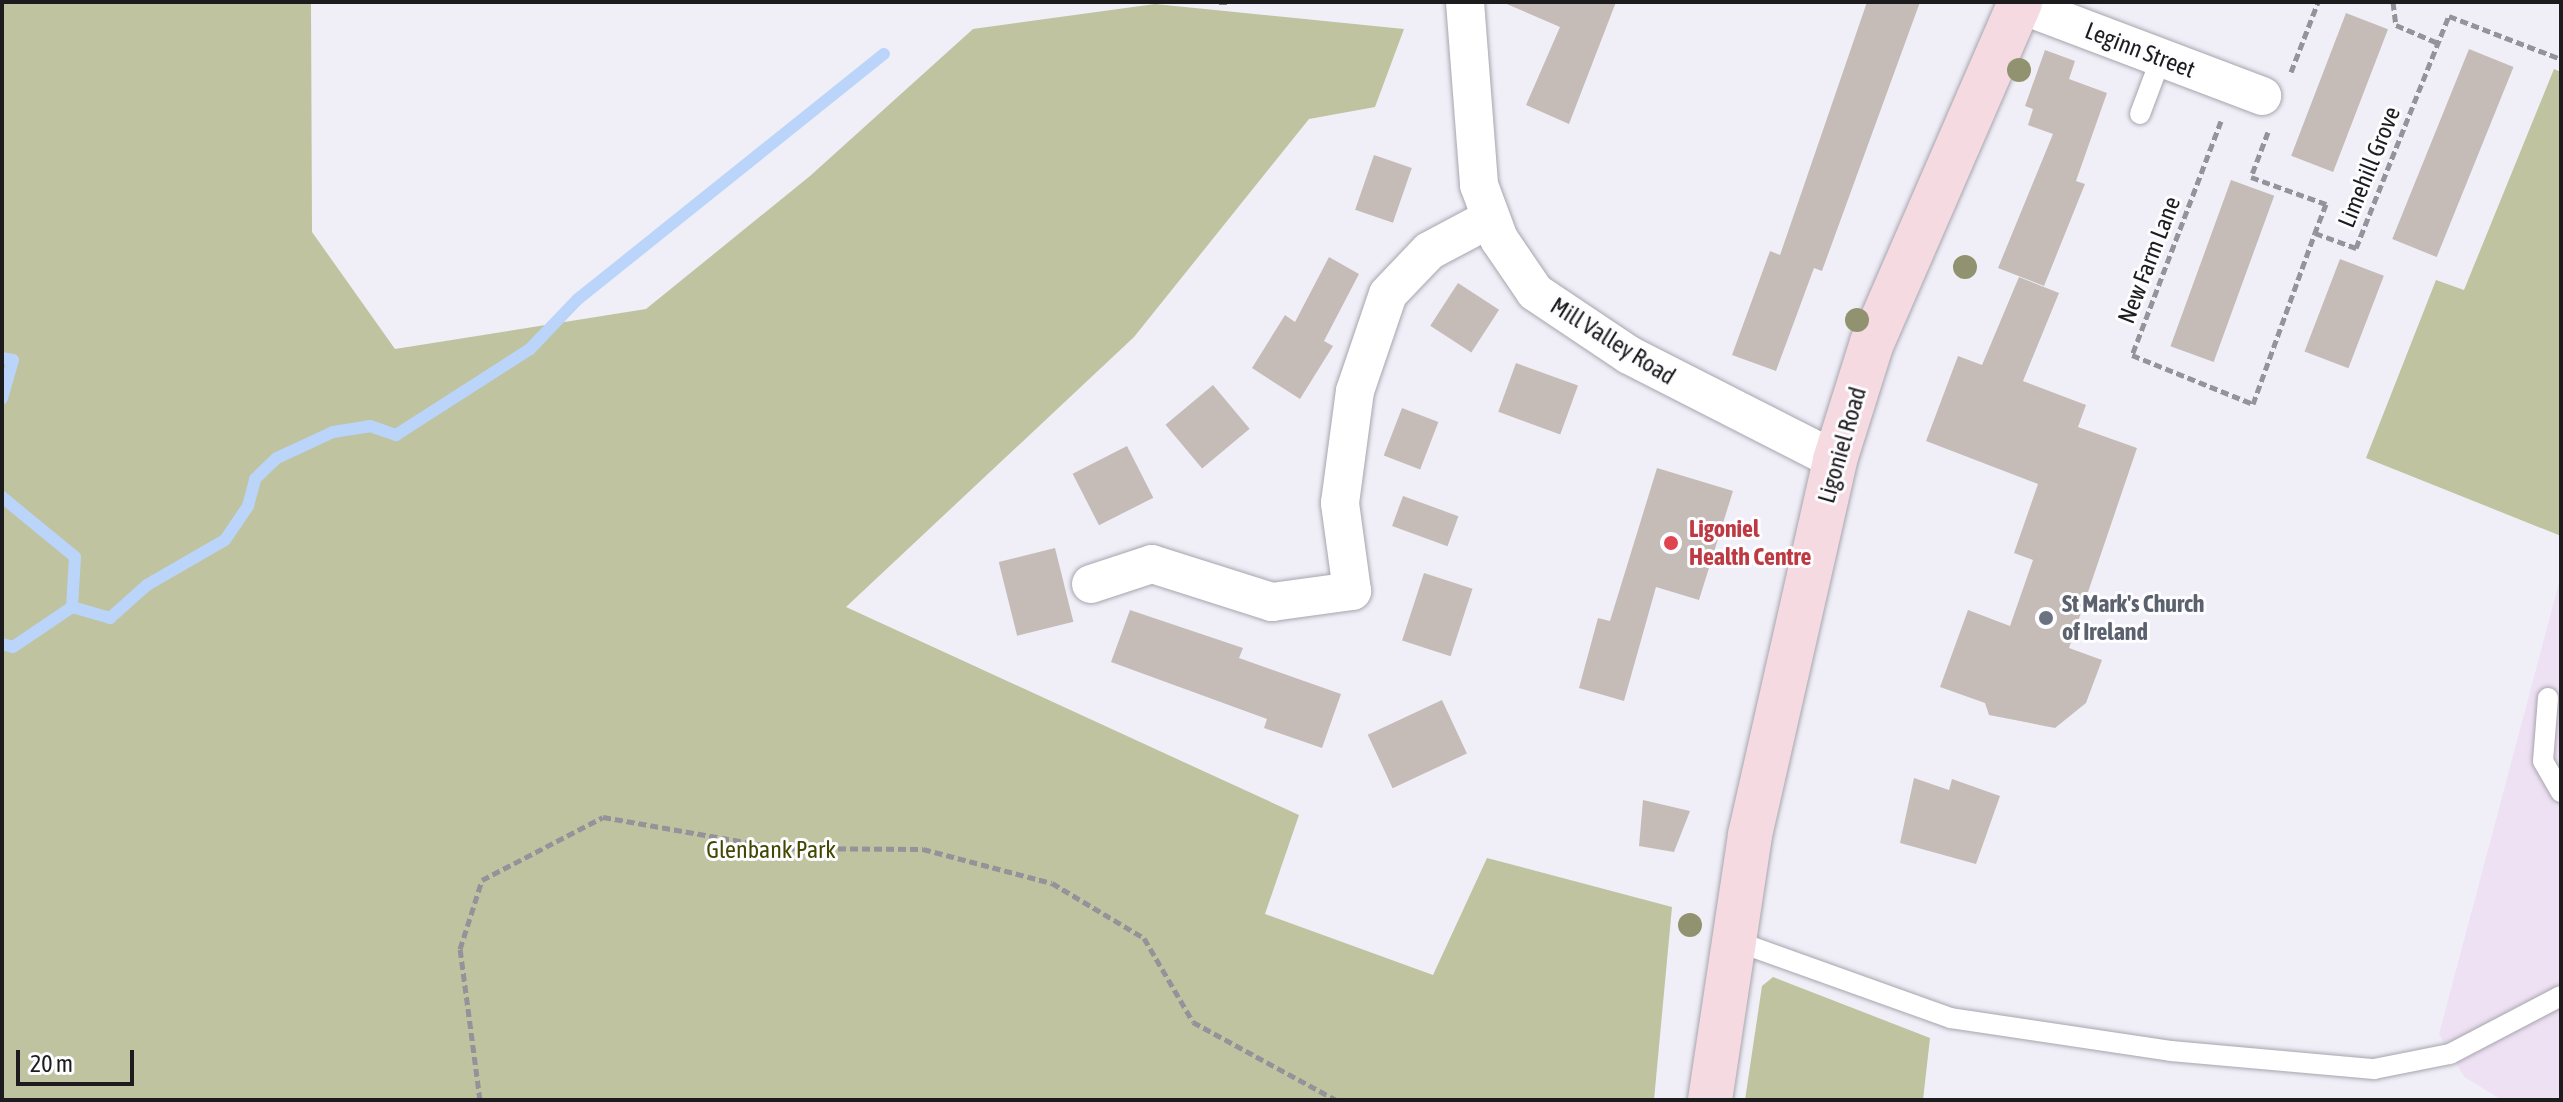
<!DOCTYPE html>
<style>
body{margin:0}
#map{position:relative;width:2563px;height:1102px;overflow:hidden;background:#f0eff8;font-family:"Asap Condensed",sans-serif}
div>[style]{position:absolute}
.education>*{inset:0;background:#efe1f4}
.green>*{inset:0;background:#bfc3a0}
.stream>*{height:12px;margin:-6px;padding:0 6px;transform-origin:6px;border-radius:6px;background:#bad4fa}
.building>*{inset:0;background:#c5bcb8;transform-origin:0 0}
.path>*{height:5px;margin-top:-2.5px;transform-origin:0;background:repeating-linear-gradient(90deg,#939399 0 8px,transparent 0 12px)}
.roads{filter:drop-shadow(0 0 2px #a6a5ad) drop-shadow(0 0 2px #a6a5ad)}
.lane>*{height:20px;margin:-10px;padding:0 10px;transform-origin:10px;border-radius:10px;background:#fff}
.street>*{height:38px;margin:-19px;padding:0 19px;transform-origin:19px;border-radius:19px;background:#fff}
.secondary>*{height:44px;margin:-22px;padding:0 22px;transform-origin:22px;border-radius:22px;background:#f6dae1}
.trees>*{width:24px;height:24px;margin:-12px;border-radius:50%;background:#919370}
.dots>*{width:22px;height:22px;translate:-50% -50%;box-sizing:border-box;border:4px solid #fdfdff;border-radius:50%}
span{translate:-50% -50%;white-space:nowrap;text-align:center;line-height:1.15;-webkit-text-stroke:6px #fdfdff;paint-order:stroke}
.street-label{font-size:24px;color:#1c1c1f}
.health-label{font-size:24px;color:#be3a42;font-weight:700}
.left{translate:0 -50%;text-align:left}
.worship-label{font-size:24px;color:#5b616d;font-weight:700}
.park-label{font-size:24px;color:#434701}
.frame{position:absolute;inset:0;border:4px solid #1c1c1f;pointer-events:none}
.scale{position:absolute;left:16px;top:1050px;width:118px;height:36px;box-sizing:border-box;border:4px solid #1c1c1f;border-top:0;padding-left:10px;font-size:24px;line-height:28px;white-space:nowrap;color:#1c1c1f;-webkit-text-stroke:6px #fdfdff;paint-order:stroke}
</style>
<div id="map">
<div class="education">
<i style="clip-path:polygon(2561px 575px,2561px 1100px,2502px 1100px,2464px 1077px,2439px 1034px)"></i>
</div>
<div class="green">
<i style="clip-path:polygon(2px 2px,311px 2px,312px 232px,395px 349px,646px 309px,810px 176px,973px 29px,1155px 4px,1404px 29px,1375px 107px,1309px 119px,1134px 337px,846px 607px,1299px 815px,1265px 914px,1433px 975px,1487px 858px,1672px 907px,1654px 1100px,2px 1100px)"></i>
<i style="clip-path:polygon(2554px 69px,2561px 72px,2561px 536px,2366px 458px,2436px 280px,2464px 290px)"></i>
<i style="clip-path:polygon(1773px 977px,1930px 1038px,1923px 1100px,1745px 1100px,1762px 986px)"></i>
</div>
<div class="stream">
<i style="left:2px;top:358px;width:11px;rotate:10deg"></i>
<i style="left:13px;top:360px;width:40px;rotate:106deg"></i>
<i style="left:2px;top:497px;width:94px;rotate:39.4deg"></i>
<i style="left:75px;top:557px;width:50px;rotate:93.4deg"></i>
<i style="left:72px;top:607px;width:40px;rotate:16deg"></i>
<i style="left:110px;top:618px;width:50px;rotate:-41.7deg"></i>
<i style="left:147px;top:585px;width:90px;rotate:-30deg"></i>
<i style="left:225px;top:540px;width:41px;rotate:-55.9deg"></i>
<i style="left:248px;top:506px;width:28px;rotate:-75deg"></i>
<i style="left:255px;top:479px;width:30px;rotate:-44deg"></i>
<i style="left:277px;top:458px;width:62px;rotate:-24.9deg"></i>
<i style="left:333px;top:432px;width:37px;rotate:-9deg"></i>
<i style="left:370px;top:426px;width:28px;rotate:19deg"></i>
<i style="left:396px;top:435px;width:159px;rotate:-32.7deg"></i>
<i style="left:530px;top:349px;width:69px;rotate:-46.2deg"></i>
<i style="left:578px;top:299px;width:392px;rotate:-38.7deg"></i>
<i style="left:2px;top:644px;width:11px;rotate:15deg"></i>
<i style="left:13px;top:647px;width:71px;rotate:-34.1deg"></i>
</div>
<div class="building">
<i style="clip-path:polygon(1616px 2px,1569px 124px,1526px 105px,1560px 27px,1502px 2px)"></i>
<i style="clip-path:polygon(1867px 2px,1920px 2px,1822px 271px,1814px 268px,1776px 371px,1732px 355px,1770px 251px,1780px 255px)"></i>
<i style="left:2346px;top:13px;width:45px;height:153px;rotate:21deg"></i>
<i style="left:2469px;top:49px;width:48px;height:205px;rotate:22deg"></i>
<i style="clip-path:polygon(2045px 50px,2075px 61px,2069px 79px,2107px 93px,2076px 181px,2085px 184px,2044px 286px,1998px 268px,2053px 134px,2028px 125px,2033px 109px,2025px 106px)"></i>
<i style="left:1374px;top:155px;width:40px;height:58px;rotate:19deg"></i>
<i style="left:2231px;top:180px;width:46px;height:177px;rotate:20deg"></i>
<i style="clip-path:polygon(1329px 257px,1359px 274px,1324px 341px,1333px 346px,1300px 399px,1252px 368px,1285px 315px,1295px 322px)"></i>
<i style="left:2340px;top:259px;width:47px;height:99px;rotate:21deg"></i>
<i style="clip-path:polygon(2019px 277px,2059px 293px,2023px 381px,2086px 405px,2078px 427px,2137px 448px,2069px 648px,2102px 660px,2086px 703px,2055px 728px,1989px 715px,1985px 703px,1940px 687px,1968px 610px,2010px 626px,2033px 560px,2014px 553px,2038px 484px,1926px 441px,1958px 356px,1982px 365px)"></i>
<i style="left:1458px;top:283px;width:49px;height:51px;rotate:33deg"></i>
<i style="left:1516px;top:363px;width:66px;height:52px;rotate:20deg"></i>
<i style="left:1213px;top:385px;width:57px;height:62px;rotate:50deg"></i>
<i style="left:1402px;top:408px;width:39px;height:51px;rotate:21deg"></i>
<i style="left:1127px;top:446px;width:58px;height:61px;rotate:63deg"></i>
<i style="clip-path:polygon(1657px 468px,1733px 491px,1699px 600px,1656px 587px,1624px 701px,1579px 688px,1598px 618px,1610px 621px)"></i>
<i style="left:1403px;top:496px;width:59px;height:32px;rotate:20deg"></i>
<i style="left:1055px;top:548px;width:76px;height:58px;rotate:76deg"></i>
<i style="left:1424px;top:573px;width:51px;height:71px;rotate:18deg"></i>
<i style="clip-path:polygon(1130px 610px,1243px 648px,1239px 658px,1341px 694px,1322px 748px,1264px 728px,1267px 719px,1111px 662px)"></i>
<i style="left:1442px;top:700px;width:59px;height:82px;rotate:65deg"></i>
<i style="clip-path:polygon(1914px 778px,1949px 790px,1952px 779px,2000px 796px,1976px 864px,1900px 843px)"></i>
<i style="clip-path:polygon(1643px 800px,1690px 811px,1674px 852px,1639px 846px)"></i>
</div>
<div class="path">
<i style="left:1219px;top:2px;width:10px"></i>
<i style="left:2393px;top:2px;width:23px;rotate:83deg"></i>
<i style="left:2396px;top:25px;width:46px;rotate:23.2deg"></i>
<i style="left:2291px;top:72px;width:75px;rotate:-68.9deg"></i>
<i style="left:2221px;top:121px;width:250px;rotate:110.8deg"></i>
<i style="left:2132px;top:355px;width:131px;rotate:22deg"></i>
<i style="left:2253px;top:404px;width:182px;rotate:-70.1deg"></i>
<i style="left:2315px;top:233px;width:44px;rotate:20.1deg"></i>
<i style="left:2356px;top:248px;width:250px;rotate:-68.2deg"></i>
<i style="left:2449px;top:16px;width:120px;rotate:21deg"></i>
<i style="left:2268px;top:132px;width:48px;rotate:110.7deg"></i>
<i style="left:2251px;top:177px;width:80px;rotate:19.8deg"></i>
<i style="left:2326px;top:204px;width:31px;rotate:111deg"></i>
<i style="left:480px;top:1100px;width:152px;rotate:-97.5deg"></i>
<i style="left:460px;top:949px;width:72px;rotate:-72.3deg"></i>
<i style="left:482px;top:880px;width:136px;rotate:-27.5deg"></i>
<i style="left:603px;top:817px;width:178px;rotate:10deg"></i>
<i style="left:778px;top:848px;width:145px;rotate:0.4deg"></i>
<i style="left:923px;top:849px;width:133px;rotate:14.8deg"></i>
<i style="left:1052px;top:883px;width:107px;rotate:30.9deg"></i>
<i style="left:1144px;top:938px;width:97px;rotate:59.7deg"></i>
<i style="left:1193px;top:1022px;width:163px;rotate:28.6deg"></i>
</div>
<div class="roads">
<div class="lane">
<i style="left:2140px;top:114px;width:60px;rotate:-69.4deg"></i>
<i style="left:2548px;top:698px;width:63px;rotate:94.5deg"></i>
<i style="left:2543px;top:761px;width:36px;rotate:60deg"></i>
<i style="left:1730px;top:939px;width:235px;rotate:19.7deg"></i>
<i style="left:1951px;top:1018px;width:222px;rotate:8.5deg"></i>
<i style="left:2171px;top:1051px;width:204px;rotate:5.1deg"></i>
<i style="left:2374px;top:1069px;width:77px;rotate:-11.2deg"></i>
<i style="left:2450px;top:1054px;width:125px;rotate:-27.6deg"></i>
</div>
<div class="street">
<i style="left:1465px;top:2px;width:184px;rotate:85.6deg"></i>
<i style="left:1479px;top:185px;width:58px;rotate:69.7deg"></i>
<i style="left:1499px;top:239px;width:64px;rotate:55.8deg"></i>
<i style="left:1535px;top:292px;width:113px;rotate:33.8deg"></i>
<i style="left:1629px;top:355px;width:231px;rotate:27deg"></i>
<i style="left:2019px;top:4px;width:260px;rotate:20.7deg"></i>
<i style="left:1091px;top:584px;width:64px;rotate:-18.2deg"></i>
<i style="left:1152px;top:564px;width:126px;rotate:17.6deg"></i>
<i style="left:1272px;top:602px;width:81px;rotate:-7.8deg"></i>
<i style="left:1352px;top:591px;width:89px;rotate:-97.8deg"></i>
<i style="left:1340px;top:503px;width:113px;rotate:-82.4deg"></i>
<i style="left:1355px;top:391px;width:102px;rotate:-71.2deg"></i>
<i style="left:1388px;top:294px;width:59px;rotate:-46.4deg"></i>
<i style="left:1429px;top:251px;width:70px;rotate:-28deg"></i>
</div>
<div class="secondary">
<i style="left:1710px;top:1100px;width:268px;rotate:-81.4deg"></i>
<i style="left:1750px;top:835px;width:385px;rotate:-77.2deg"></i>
<i style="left:1835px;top:460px;width:123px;rotate:-72.5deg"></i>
<i style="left:1872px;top:343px;width:372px;rotate:-66.5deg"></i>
</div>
</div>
<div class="trees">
<i style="left:2019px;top:70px"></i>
<i style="left:1965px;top:267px"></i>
<i style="left:1857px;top:320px"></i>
<i style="left:1690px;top:925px"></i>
</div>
<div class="dots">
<i style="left:1671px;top:543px;background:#e0444e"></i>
<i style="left:2046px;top:618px;background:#6b7280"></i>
</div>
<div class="street-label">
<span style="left:2140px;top:50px;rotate:21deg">Leginn Street</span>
<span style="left:2369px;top:167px;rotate:-68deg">Limehill Grove</span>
<span style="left:2149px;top:260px;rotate:-69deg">New Farm Lane</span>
<span style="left:1613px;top:341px;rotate:32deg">Mill Valley Road</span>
<span style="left:1842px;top:445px;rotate:-74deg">Ligoniel Road</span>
</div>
<div class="health-label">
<span class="left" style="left:1689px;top:543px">Ligoniel<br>Health Centre</span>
</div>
<div class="worship-label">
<span class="left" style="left:2062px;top:618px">St Mark's Church<br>of Ireland</span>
</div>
<div class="park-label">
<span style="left:771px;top:850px">Glenbank Park</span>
</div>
<div class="frame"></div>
<div class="scale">20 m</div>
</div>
